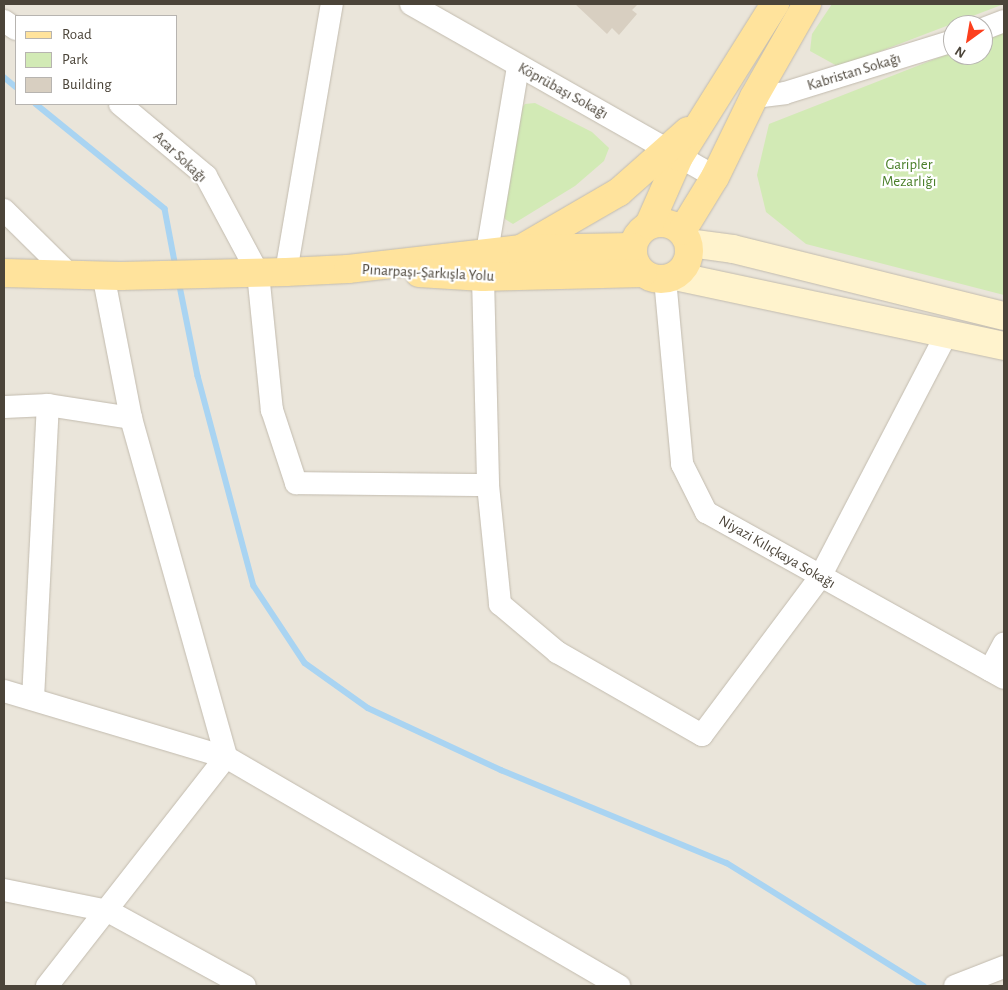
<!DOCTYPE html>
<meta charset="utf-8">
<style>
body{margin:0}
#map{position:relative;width:1008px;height:990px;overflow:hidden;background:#f6f3ec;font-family:"Alegreya Sans",sans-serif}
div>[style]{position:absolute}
.residential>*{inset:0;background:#eae5da}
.green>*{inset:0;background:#d2eab5}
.stream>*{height:5.5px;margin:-2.75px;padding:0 2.75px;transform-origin:2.75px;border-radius:2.75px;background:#a9d4f2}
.building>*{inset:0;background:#d8cfc1}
.roads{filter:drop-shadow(0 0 1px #c2bbae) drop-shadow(0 0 1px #c2bbae)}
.minor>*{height:22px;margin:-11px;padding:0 11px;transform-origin:11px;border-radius:11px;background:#fff}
.secondary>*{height:28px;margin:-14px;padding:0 14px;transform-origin:14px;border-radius:14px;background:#fff3cd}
.primary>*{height:28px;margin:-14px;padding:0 14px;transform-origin:14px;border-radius:14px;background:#ffe39c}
.primary>.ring{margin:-14px;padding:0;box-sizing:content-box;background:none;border:28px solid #ffe39c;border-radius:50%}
span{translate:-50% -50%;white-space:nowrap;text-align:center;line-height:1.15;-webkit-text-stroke:4.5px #fff;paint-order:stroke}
.street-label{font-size:15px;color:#4b4439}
.park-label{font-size:15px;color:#4a7f2a}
.frame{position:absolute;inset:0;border:5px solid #4b4439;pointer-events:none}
.legend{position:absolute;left:15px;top:15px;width:162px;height:90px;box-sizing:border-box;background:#fff;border:1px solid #b7b4b0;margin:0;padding:6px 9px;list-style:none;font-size:15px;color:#4b4439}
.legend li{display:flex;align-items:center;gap:10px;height:25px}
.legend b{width:25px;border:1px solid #b7b4b0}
.north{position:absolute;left:943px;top:15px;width:50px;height:50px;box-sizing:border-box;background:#fff;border:1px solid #b7b4b0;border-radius:50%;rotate:212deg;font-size:14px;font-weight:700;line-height:20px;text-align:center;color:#4b4439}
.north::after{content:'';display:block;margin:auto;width:18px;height:22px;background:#fc3f1d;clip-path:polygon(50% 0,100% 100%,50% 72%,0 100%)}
</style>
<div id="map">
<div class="residential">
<i style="clip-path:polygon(evenodd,4px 4px,1004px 4px,1004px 986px,4px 986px,4px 4px,16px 16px,176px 16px,176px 104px,16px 104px,16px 16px,4px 4px,953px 25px,983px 25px,983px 55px,953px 55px,953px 25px)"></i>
</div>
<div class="green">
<i style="clip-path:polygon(832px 4px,1004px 4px,839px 67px,810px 51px,812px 34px)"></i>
<i style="clip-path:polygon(1004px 32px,1004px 295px,806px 244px,766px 212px,757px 175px,769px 124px,953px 52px,953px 55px,983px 55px,983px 41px)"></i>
<i style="clip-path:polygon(535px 103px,592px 132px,609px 148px,604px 161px,575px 186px,513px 224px,505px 219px,502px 209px,515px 116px,525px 104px)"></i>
</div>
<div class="stream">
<i style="left:4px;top:77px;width:16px;rotate:40deg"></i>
<i style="left:36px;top:104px;width:166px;rotate:39.1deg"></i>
<i style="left:165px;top:209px;width:59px;rotate:79.3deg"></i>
<i style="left:179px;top:281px;width:97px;rotate:78.7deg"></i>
<i style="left:198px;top:376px;width:217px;rotate:75.1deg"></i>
<i style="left:254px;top:586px;width:92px;rotate:56.5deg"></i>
<i style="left:305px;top:663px;width:77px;rotate:35.5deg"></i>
<i style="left:368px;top:708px;width:147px;rotate:25deg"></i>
<i style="left:501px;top:770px;width:244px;rotate:22.4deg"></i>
<i style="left:727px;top:863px;width:232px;rotate:32deg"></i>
</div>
<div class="building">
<i style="clip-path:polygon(575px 4px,638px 4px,632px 10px,637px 14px,619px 35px,612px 28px,607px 34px)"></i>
</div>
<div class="roads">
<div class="minor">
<i style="left:411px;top:4px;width:350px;rotate:29.6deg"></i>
<i style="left:4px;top:21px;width:14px;rotate:34deg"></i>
<i style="left:983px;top:29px;width:22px;rotate:-21deg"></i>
<i style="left:754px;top:97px;width:31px;rotate:-7deg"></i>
<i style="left:785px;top:93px;width:176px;rotate:-17.2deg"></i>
<i style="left:120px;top:104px;width:112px;rotate:39.9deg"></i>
<i style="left:206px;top:176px;width:110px;rotate:61.8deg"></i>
<i style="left:258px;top:273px;width:138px;rotate:84.2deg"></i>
<i style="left:272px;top:410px;width:77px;rotate:71.8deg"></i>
<i style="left:296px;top:483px;width:192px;rotate:0.6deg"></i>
<i style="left:4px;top:210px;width:91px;rotate:44.6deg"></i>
<i style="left:487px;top:252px;width:189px;rotate:-80.5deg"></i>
<i style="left:286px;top:272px;width:272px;rotate:-80.3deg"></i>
<i style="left:103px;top:274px;width:147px;rotate:79deg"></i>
<i style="left:131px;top:418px;width:352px;rotate:74.3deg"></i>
<i style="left:483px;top:277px;width:208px;rotate:88.6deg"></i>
<i style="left:488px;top:485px;width:120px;rotate:84.2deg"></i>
<i style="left:500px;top:604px;width:75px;rotate:40.1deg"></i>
<i style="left:557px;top:652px;width:167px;rotate:29.8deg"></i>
<i style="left:702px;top:735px;width:197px;rotate:-53.2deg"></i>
<i style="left:820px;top:577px;width:275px;rotate:-62.5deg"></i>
<i style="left:665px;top:279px;width:186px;rotate:84.7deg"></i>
<i style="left:682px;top:464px;width:54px;rotate:63.4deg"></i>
<i style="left:706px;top:512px;width:341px;rotate:29.1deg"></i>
<i style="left:4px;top:407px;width:44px;rotate:-2.6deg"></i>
<i style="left:990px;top:670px;width:30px;rotate:-62deg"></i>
<i style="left:4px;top:691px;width:232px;rotate:16.6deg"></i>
<i style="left:226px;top:757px;width:455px;rotate:30.2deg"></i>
<i style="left:33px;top:699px;width:294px;rotate:-87.1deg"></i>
<i style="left:48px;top:405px;width:84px;rotate:8.9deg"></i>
<i style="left:4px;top:890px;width:106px;rotate:11.4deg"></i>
<i style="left:108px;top:911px;width:156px;rotate:28.7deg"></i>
<i style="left:47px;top:986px;width:291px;rotate:-52deg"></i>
<i style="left:955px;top:986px;width:53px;rotate:-21.2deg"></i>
</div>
<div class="secondary">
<i style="left:689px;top:243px;width:44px;rotate:7.8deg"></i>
<i style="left:733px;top:249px;width:279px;rotate:13.9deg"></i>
<i style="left:675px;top:276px;width:336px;rotate:12deg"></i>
</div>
<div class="primary">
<i class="ring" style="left:633px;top:223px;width:28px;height:28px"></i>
<i style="left:649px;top:225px;width:74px;rotate:-66.2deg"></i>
<i style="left:679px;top:157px;width:181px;rotate:-57.9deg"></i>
<i style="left:682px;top:231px;width:63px;rotate:-58.6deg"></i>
<i style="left:715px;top:177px;width:89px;rotate:-64deg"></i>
<i style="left:754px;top:97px;width:107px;rotate:-60.3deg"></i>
<i style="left:524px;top:247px;width:110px;rotate:-30.1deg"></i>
<i style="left:619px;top:192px;width:92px;rotate:-41.5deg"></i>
<i style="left:4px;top:273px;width:117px;rotate:1.5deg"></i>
<i style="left:121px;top:276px;width:165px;rotate:-1.4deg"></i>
<i style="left:286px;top:272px;width:62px;rotate:-2.8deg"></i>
<i style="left:348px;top:269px;width:174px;rotate:-6.6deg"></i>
<i style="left:521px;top:249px;width:112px;rotate:-1deg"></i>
<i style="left:419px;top:273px;width:64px;rotate:3.6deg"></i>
<i style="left:483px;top:277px;width:160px;rotate:-1.4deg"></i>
</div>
</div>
<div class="street-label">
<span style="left:854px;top:72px;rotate:-17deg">Kabristan Sokağı</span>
<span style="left:563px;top:91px;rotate:29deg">Köprübaşı Sokağı</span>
<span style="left:180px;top:157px;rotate:43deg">Acar Sokağı</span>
<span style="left:428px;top:273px;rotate:3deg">Pınarpaşı-Şarkışla Yolu</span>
<span style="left:777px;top:552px;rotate:30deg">Niyazi Kılıçkaya Sokağı</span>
</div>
<div class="park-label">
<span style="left:909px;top:173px">Garipler<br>Mezarlığı</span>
</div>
<div class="frame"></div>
<ul class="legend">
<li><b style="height:6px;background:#ffe39c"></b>Road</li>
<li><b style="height:14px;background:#d2eab5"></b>Park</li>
<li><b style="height:14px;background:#d8cfc1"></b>Building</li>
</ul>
<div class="north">N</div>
</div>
